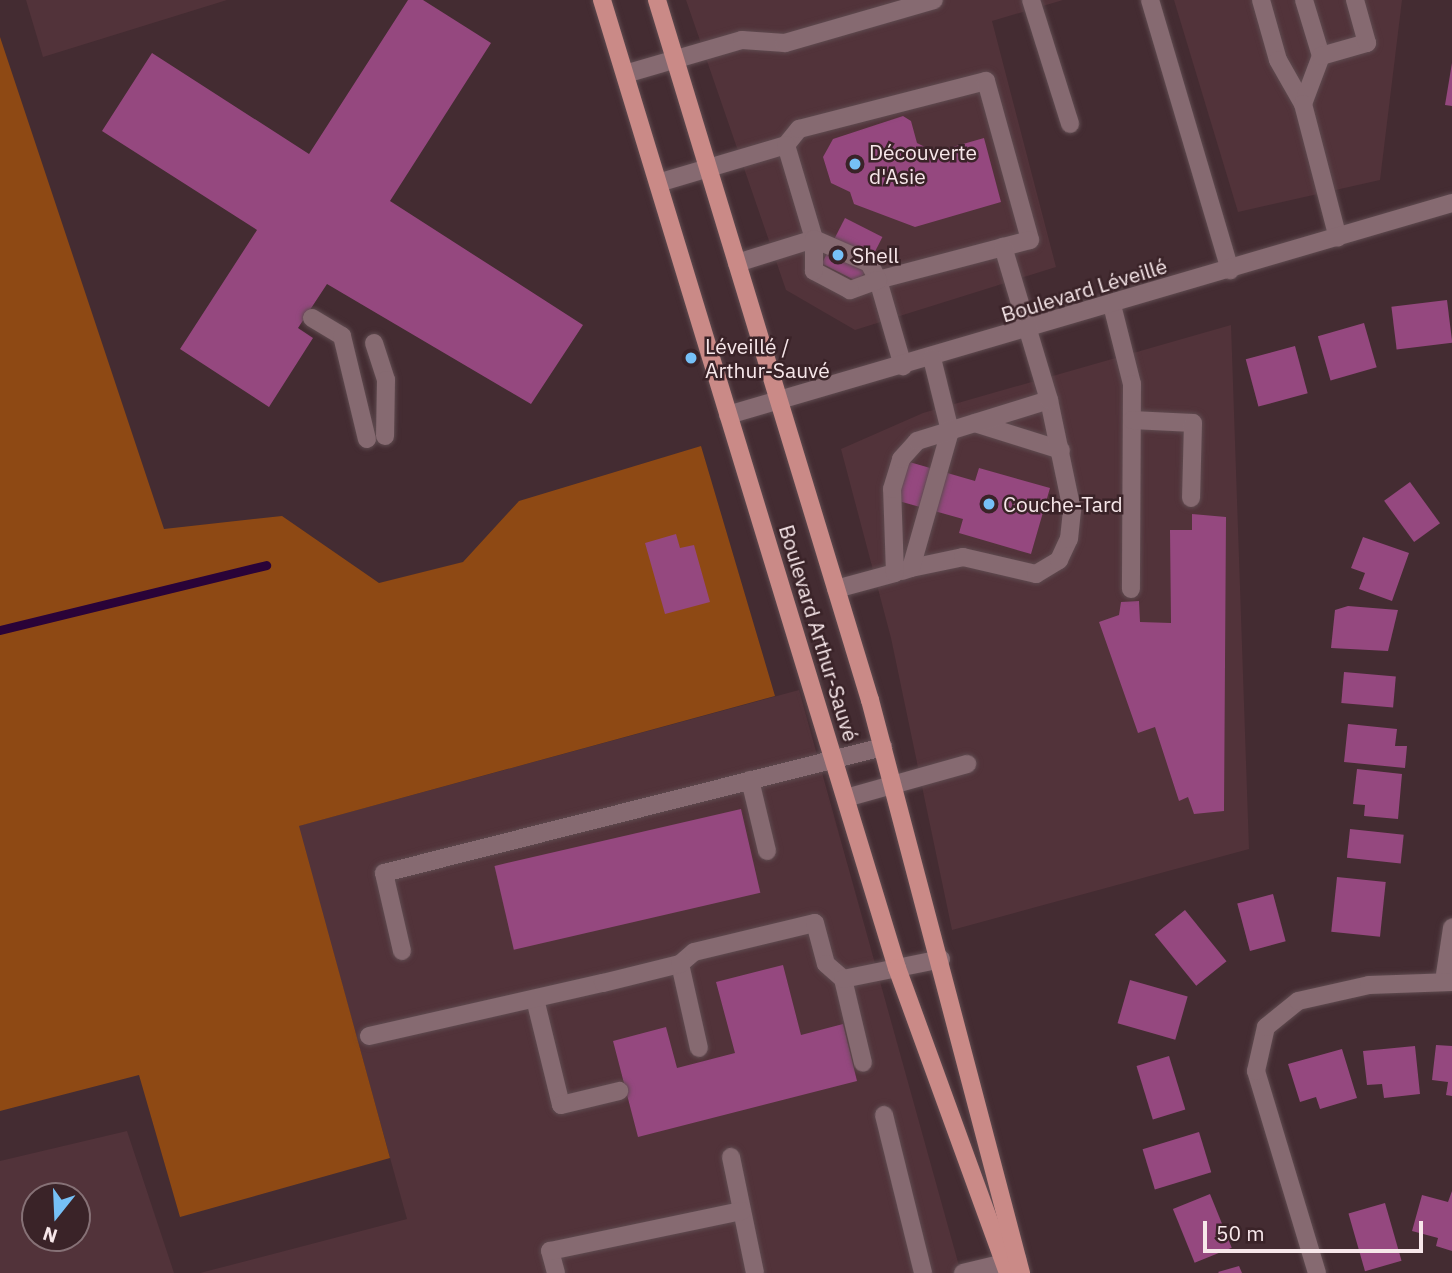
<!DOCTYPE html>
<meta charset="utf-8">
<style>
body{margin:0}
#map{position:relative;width:1452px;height:1273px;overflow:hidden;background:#442c32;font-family:"IBM Plex Sans",sans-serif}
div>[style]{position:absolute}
.built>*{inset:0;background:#52333a}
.green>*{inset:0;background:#8e4914}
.stream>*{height:9px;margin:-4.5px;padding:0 4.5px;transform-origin:4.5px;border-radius:4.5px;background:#2a0338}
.building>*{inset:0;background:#95487f;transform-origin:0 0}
.roads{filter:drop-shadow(0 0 2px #5f4b50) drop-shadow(0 0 2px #5f4b50)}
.minor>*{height:18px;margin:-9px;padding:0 9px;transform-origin:9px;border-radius:9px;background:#866a71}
.major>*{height:18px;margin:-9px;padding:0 9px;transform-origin:9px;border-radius:9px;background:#ca8a87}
.dots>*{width:19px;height:19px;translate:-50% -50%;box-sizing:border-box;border:4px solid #3a2328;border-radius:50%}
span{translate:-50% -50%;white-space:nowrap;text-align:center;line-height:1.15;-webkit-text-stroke:5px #3a2328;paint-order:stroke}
.poi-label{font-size:21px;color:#f7e7ea}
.left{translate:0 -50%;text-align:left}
.street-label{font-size:21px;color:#f7e7ea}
.north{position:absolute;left:21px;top:1182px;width:70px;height:70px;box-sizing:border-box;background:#3a2328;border:2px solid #867176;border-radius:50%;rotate:198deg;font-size:19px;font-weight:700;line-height:28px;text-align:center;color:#f7e7ea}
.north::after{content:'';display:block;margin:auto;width:24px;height:32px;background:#76c0f7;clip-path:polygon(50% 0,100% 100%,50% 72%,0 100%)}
.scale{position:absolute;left:1203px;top:1221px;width:220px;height:32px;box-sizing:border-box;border:4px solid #f7e7ea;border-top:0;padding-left:9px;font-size:21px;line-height:24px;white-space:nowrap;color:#f7e7ea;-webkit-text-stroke:5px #3a2328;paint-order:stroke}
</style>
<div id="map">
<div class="built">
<i style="clip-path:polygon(26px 0,227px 0,43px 57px)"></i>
<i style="clip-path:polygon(686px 0,1063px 0,992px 21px,1056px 267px,855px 330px,786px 290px)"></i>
<i style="clip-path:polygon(1174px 0,1402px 0,1380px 180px,1238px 212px)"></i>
<i style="clip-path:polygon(1231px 325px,1249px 849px,952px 930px,891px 638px,841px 449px,923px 413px)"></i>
<i style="clip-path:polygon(799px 690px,961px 1273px,200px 1273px,407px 1219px,298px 826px)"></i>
<i style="clip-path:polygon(evenodd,127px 1131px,174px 1273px,0 1273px,0 1161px,127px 1131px,35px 1196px,77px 1196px,77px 1238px,35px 1238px,35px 1196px)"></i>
</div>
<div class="green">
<i style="clip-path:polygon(0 37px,164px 529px,282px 516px,379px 583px,463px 562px,519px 501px,701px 446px,775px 696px,299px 826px,390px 1158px,180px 1217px,139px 1075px,0 1111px)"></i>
</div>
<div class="stream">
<i style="left:0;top:630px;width:274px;rotate:-13.7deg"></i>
</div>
<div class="building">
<i style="clip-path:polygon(408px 0,423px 0,491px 43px,390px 201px,583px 325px,531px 404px,327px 284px,298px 328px,313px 338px,269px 407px,180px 349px,257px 230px,102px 131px,152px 53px,309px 154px)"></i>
<i style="clip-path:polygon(1452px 63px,1452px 106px,1445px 105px)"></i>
<i style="clip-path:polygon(903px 116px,911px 121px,917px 143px,935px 152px,984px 138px,1001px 202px,915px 227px,854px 204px,850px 192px,831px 183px,823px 157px,833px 139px)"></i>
<i style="left:845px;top:218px;width:42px;height:51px;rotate:27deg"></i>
<i style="left:1447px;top:300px;width:43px;height:56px;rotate:83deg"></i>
<i style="left:1364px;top:323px;width:46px;height:48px;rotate:74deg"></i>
<i style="left:1295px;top:346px;width:49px;height:51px;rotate:75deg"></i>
<i style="clip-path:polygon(906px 461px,975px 481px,979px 468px,1050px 488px,1031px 554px,959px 533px,963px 519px,895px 500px)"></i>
<i style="left:1410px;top:482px;width:51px;height:32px;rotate:54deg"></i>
<i style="clip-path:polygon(1192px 514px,1226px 517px,1224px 811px,1194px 814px,1188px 797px,1179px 801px,1155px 727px,1138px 733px,1099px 622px,1119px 615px,1121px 602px,1139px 601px,1140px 622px,1171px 623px,1170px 530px,1192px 530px)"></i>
<i style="clip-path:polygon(676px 534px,680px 548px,694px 545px,710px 602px,665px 614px,645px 543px)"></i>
<i style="clip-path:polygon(1363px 537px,1409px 553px,1392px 601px,1359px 589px,1365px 573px,1351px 568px)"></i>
<i style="clip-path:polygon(1348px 606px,1398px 610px,1388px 651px,1331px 648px,1335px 610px)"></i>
<i style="left:1344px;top:672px;width:52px;height:31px;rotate:5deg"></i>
<i style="clip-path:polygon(1348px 724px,1397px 729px,1395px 746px,1407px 746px,1405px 768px,1344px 762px)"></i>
<i style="clip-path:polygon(1357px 769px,1402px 774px,1398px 819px,1364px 816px,1365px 805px,1353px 804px)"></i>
<i style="left:741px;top:809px;width:86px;height:253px;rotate:77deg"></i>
<i style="left:1350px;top:829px;width:54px;height:29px;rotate:6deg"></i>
<i style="left:1337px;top:877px;width:49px;height:55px;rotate:6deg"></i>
<i style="left:1273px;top:894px;width:49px;height:37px;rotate:75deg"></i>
<i style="left:1185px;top:910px;width:66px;height:39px;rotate:51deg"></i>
<i style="clip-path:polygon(783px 965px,801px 1035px,843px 1024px,857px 1081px,638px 1137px,613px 1041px,666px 1027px,677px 1068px,735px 1053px,716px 982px)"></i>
<i style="left:1130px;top:980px;width:60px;height:45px;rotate:16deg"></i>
<i style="clip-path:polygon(1436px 1045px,1452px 1046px,1452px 1096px,1446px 1095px,1448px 1082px,1432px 1080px)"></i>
<i style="clip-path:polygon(1415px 1046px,1420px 1094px,1384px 1098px,1382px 1084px,1367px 1085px,1363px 1051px)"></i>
<i style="clip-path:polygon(1342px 1049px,1357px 1098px,1320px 1109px,1316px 1097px,1300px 1102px,1288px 1064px)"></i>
<i style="left:1169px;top:1056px;width:56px;height:34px;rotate:73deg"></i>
<i style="left:1199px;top:1132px;width:42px;height:59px;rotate:73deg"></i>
<i style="clip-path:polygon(1452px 1191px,1452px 1251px,1436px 1246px,1438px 1238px,1412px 1231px,1422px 1195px,1448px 1202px)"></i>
<i style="left:1210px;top:1194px;width:58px;height:40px;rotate:68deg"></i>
<i style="left:1385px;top:1203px;width:60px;height:38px;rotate:74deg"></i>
<i style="clip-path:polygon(1239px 1266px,1242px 1273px,1219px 1273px,1218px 1272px)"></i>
</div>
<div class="roads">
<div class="minor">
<i style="left:1031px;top:0;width:130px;rotate:72.5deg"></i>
<i style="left:1150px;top:0;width:282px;rotate:73.5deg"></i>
<i style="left:1261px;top:0;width:62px;rotate:74.2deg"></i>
<i style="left:1278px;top:60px;width:51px;rotate:60.4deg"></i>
<i style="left:1304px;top:0;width:59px;rotate:73.1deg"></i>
<i style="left:1321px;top:56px;width:51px;rotate:110.6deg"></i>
<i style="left:1303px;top:104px;width:138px;rotate:75.4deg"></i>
<i style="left:1321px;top:56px;width:48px;rotate:-15.8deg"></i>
<i style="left:1367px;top:43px;width:45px;rotate:-105.6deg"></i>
<i style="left:625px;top:74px;width:122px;rotate:-16.2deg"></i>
<i style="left:742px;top:40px;width:43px;rotate:4deg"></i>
<i style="left:785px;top:43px;width:155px;rotate:-16.1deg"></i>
<i style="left:786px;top:145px;width:21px;rotate:-51deg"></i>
<i style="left:799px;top:129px;width:193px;rotate:-14.4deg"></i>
<i style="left:986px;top:81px;width:165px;rotate:74.5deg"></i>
<i style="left:1030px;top:240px;width:157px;rotate:165.3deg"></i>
<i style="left:878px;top:280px;width:90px;rotate:73.8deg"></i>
<i style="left:658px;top:183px;width:134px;rotate:-16.5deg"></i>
<i style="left:786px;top:145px;width:98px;rotate:73.4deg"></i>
<i style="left:814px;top:239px;width:81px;rotate:162.7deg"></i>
<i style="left:814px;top:239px;width:60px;rotate:23.6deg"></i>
<i style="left:869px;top:263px;width:19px;rotate:62deg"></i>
<i style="left:878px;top:280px;width:30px;rotate:160deg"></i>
<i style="left:850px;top:290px;width:41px;rotate:-152.2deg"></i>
<i style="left:814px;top:271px;width:32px;rotate:-90deg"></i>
<i style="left:1112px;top:305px;width:81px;rotate:75.8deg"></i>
<i style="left:1132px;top:384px;width:205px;rotate:90.3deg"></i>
<i style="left:312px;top:318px;width:35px;rotate:31deg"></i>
<i style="left:342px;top:336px;width:106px;rotate:76.4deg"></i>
<i style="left:374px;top:343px;width:39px;rotate:72deg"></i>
<i style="left:386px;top:380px;width:56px;rotate:91deg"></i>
<i style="left:728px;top:415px;width:754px;rotate:-16.32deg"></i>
<i style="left:1132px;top:420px;width:61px;rotate:2.8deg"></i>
<i style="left:1193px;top:423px;width:75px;rotate:91.5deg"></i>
<i style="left:975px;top:423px;width:90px;rotate:17.4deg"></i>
<i style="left:911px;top:568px;width:53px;rotate:-11.9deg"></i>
<i style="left:963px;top:557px;width:75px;rotate:13.1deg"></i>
<i style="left:1036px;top:574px;width:27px;rotate:-31deg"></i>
<i style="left:1059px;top:560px;width:23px;rotate:-65deg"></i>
<i style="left:1069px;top:539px;width:29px;rotate:-84deg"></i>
<i style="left:1072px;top:510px;width:112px;rotate:-101.8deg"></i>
<i style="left:902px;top:571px;width:9px;rotate:-18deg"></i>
<i style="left:911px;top:568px;width:142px;rotate:-74.1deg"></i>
<i style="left:950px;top:431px;width:75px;rotate:-103.9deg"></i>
<i style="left:836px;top:589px;width:61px;rotate:-15.2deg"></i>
<i style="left:895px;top:573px;width:84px;rotate:-92deg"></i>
<i style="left:892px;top:489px;width:31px;rotate:-73deg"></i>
<i style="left:901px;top:459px;width:24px;rotate:-48deg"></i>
<i style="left:917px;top:441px;width:138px;rotate:-17.3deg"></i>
<i style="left:1049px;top:400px;width:160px;rotate:-106.7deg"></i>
<i style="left:750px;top:780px;width:73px;rotate:76.5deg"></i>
<i style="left:846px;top:798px;width:126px;rotate:-15.7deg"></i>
<i style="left:402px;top:951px;width:80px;rotate:-103deg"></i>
<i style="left:384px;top:873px;width:515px;rotate:-14.17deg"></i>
<i style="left:680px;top:964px;width:86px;rotate:77.3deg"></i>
<i style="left:843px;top:979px;width:86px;rotate:76.6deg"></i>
<i style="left:1444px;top:981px;width:54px;rotate:-81.4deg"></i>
<i style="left:535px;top:999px;width:109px;rotate:76.2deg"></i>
<i style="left:561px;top:1105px;width:60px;rotate:-13.6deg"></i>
<i style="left:369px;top:1036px;width:240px;rotate:-12.8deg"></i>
<i style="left:603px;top:983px;width:79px;rotate:-13.9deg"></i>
<i style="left:680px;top:964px;width:18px;rotate:-41deg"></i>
<i style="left:694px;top:952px;width:124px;rotate:-13.5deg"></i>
<i style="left:815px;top:923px;width:42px;rotate:75deg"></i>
<i style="left:826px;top:964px;width:23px;rotate:41deg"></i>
<i style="left:843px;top:979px;width:100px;rotate:-11.5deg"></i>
<i style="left:884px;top:1115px;width:163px;rotate:76.1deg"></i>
<i style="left:731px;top:1157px;width:118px;rotate:78.3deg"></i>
<i style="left:556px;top:1273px;width:23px;rotate:-105deg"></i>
<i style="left:550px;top:1251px;width:196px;rotate:-11.8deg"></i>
<i style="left:963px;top:1273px;width:56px;rotate:-13.5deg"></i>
<i style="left:1317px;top:1273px;width:211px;rotate:-106.8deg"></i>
<i style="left:1256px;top:1071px;width:45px;rotate:-77.2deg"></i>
<i style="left:1266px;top:1027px;width:41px;rotate:-39.1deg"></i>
<i style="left:1298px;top:1001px;width:73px;rotate:-12.7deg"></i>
<i style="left:1369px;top:985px;width:83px;rotate:-2.1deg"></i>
</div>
<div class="major">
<i style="left:602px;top:0;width:1012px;rotate:73.05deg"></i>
<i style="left:897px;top:968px;width:325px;rotate:70deg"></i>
<i style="left:657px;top:0;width:732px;rotate:73.08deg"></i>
<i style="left:870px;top:700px;width:593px;rotate:75.24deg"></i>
</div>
</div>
<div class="dots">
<i style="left:855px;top:164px;background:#76c0f7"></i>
<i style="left:838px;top:255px;background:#76c0f7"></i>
<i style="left:691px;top:358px;background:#76c0f7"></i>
<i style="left:989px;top:504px;background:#76c0f7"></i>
</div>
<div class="poi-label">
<span class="left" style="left:869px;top:164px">Découverte<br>d'Asie</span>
<span class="left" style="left:852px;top:255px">Shell</span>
<span class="left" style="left:705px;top:358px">Léveillé /<br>Arthur-Sauvé</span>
<span class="left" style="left:1003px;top:504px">Couche-Tard</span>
</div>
<div class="street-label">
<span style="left:1084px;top:290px;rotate:-17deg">Boulevard Léveillé</span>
<span style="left:819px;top:633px;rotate:73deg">Boulevard Arthur-Sauvé</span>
</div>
<div class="north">N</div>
<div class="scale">50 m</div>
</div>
